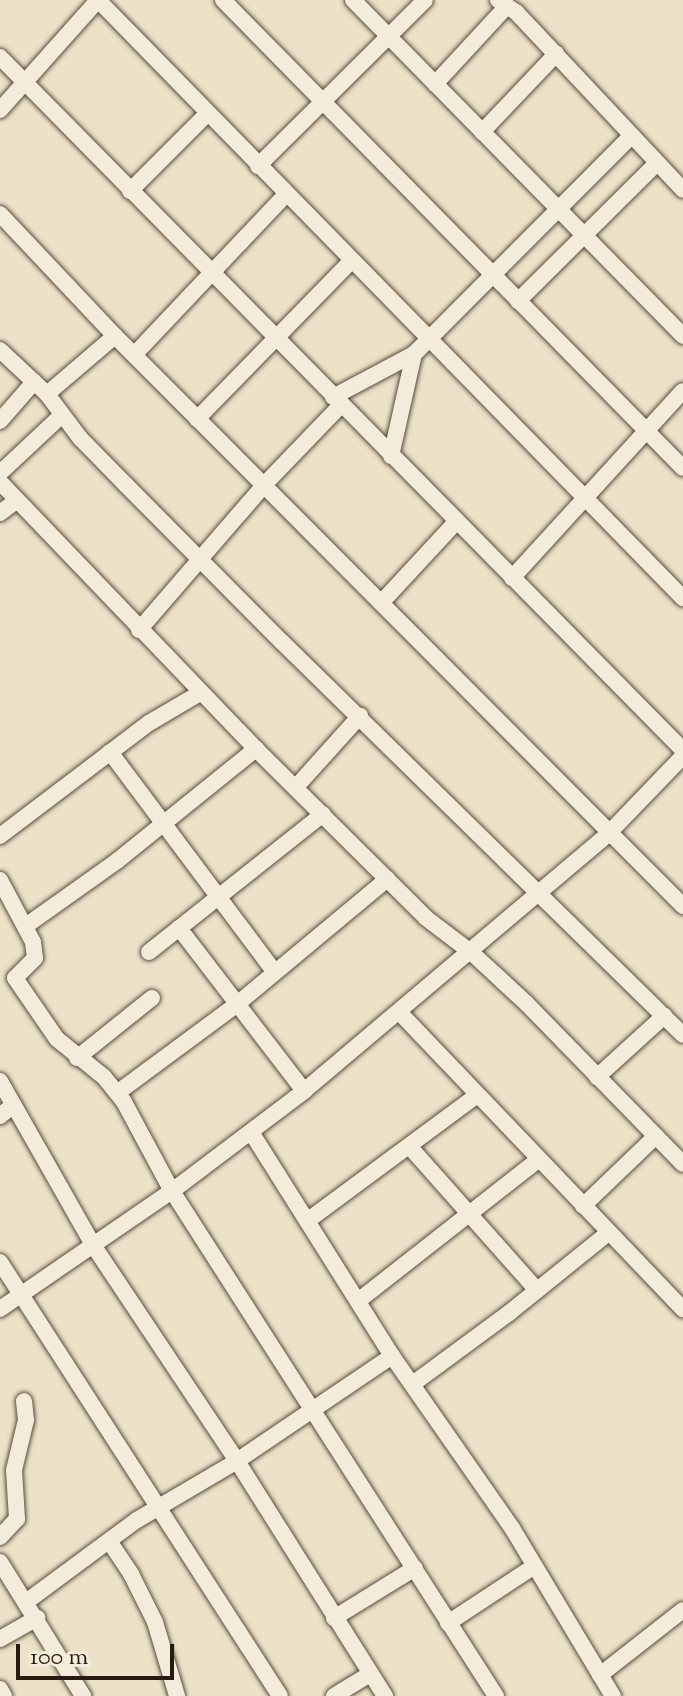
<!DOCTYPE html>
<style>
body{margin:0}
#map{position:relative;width:683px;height:1696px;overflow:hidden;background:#ece2c8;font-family:"Sorts Mill Goudy",serif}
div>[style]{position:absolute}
.roads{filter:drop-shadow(0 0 2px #594c3d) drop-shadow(0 0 2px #594c3d)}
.minor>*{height:16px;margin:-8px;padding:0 8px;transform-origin:8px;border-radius:8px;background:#f3ecdb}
span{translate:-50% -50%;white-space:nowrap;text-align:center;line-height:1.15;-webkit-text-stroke:6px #f3ecdb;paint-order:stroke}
.scale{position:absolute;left:16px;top:1644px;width:158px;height:36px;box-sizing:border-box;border:4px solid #281a0f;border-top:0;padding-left:10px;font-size:24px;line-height:28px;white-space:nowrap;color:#281a0f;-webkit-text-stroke:6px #f3ecdb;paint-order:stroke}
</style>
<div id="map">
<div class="roads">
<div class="minor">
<i style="left:223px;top:0;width:656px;rotate:45.49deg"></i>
<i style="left:353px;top:0;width:471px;rotate:45.5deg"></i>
<i style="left:498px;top:0;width:22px;rotate:34deg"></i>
<i style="left:516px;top:12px;width:244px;rotate:46.8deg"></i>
<i style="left:0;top:57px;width:973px;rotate:45.42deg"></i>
<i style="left:435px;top:84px;width:106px;rotate:-47.3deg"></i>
<i style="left:0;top:110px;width:147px;rotate:-48.3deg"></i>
<i style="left:98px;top:0;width:837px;rotate:45.63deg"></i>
<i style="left:482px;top:132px;width:108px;rotate:-46.5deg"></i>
<i style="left:258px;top:166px;width:235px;rotate:-44.8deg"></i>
<i style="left:130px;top:191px;width:109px;rotate:-45deg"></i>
<i style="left:0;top:214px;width:168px;rotate:46.7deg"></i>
<i style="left:115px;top:336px;width:805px;rotate:45.1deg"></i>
<i style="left:518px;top:301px;width:196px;rotate:-44.8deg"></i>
<i style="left:0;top:350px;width:64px;rotate:43.1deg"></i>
<i style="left:47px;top:394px;width:55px;rotate:53.1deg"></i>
<i style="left:80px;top:438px;width:66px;rotate:45.6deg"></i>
<i style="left:126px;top:485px;width:221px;rotate:45.2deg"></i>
<i style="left:282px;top:642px;width:561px;rotate:44.42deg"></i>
<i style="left:134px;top:355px;width:221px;rotate:-46.6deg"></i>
<i style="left:47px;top:394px;width:89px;rotate:-40.5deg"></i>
<i style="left:333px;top:397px;width:92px;rotate:-28deg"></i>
<i style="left:414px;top:354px;width:306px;rotate:-45.1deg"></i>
<i style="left:197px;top:419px;width:222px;rotate:-45.7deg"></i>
<i style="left:0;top:421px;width:52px;rotate:-48.9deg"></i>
<i style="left:391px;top:456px;width:105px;rotate:-77.3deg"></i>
<i style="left:0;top:473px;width:85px;rotate:-43.1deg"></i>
<i style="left:0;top:482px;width:370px;rotate:46.2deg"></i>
<i style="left:256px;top:749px;width:240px;rotate:44.8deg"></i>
<i style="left:426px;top:918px;width:58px;rotate:37.3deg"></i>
<i style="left:472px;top:953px;width:75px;rotate:42.8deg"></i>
<i style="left:527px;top:1004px;width:223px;rotate:45.7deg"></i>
<i style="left:0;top:513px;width:21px;rotate:-37deg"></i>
<i style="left:512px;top:578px;width:253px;rotate:-47.6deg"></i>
<i style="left:381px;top:603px;width:110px;rotate:-47.2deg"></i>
<i style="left:139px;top:630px;width:191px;rotate:-49.2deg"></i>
<i style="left:264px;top:485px;width:111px;rotate:-46.1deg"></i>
<i style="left:110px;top:752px;width:274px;rotate:53.2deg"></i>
<i style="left:296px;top:787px;width:96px;rotate:-48deg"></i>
<i style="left:0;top:836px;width:187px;rotate:-37.2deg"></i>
<i style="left:149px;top:723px;width:59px;rotate:-30.5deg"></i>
<i style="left:0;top:880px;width:70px;rotate:62deg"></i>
<i style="left:33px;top:942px;width:16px;rotate:83deg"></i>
<i style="left:35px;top:958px;width:28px;rotate:135deg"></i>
<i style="left:15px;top:978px;width:74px;rotate:55.5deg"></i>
<i style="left:57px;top:1039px;width:60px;rotate:39deg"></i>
<i style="left:104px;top:1077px;width:32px;rotate:51deg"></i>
<i style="left:124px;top:1102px;width:101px;rotate:61.7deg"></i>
<i style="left:172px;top:1191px;width:600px;rotate:57.32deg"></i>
<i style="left:27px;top:925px;width:110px;rotate:-35.4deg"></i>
<i style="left:117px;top:861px;width:179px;rotate:-38.9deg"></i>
<i style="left:179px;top:928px;width:205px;rotate:52.5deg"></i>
<i style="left:149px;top:952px;width:222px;rotate:-38.4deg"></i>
<i style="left:400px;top:1013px;width:410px;rotate:46.3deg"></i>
<i style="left:77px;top:1058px;width:96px;rotate:-38.7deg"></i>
<i style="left:597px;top:1077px;width:91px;rotate:-42.3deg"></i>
<i style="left:0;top:1081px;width:189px;rotate:60.4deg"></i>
<i style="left:93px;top:1245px;width:260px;rotate:56.3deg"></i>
<i style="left:237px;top:1461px;width:278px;rotate:57.8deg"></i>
<i style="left:117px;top:1093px;width:148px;rotate:-36.5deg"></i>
<i style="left:236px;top:1005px;width:197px;rotate:-39.8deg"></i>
<i style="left:0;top:1116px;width:17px;rotate:-40deg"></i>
<i style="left:251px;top:1132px;width:265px;rotate:57.8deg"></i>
<i style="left:392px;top:1356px;width:210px;rotate:55.1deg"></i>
<i style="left:512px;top:1528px;width:196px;rotate:59deg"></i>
<i style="left:409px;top:1146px;width:193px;rotate:48.4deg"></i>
<i style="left:583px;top:1206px;width:101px;rotate:-43.8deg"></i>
<i style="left:307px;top:1221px;width:210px;rotate:-36.5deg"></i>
<i style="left:0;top:1262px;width:516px;rotate:57.17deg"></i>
<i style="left:358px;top:1301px;width:230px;rotate:-38.1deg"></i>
<i style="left:0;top:1309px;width:209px;rotate:-34.5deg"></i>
<i style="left:172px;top:1191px;width:166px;rotate:-37.1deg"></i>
<i style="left:304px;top:1091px;width:399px;rotate:-40.2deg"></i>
<i style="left:609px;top:833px;width:107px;rotate:-46.1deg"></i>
<i style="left:414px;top:1383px;width:118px;rotate:-36.4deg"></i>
<i style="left:509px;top:1313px;width:127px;rotate:-38.9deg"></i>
<i style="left:0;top:1537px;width:25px;rotate:-47deg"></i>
<i style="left:17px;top:1519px;width:49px;rotate:-93.5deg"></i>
<i style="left:14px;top:1470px;width:51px;rotate:-76.5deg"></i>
<i style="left:26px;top:1420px;width:19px;rotate:-96deg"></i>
<i style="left:109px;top:1541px;width:40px;rotate:56deg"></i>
<i style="left:131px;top:1574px;width:54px;rotate:63.4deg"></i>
<i style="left:155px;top:1622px;width:77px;rotate:73.4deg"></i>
<i style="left:0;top:1562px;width:158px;rotate:58.2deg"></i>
<i style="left:26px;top:1602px;width:138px;rotate:-36.5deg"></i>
<i style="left:137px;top:1520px;width:116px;rotate:-30.5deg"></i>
<i style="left:237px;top:1461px;width:187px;rotate:-34.1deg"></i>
<i style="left:334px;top:1618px;width:95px;rotate:-31.7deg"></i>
<i style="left:448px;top:1623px;width:102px;rotate:-33.4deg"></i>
<i style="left:0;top:1639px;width:43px;rotate:-29.6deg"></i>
<i style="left:600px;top:1675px;width:105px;rotate:-38.1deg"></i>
<i style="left:0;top:1689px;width:8px;rotate:60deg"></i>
<i style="left:334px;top:1696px;width:42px;rotate:-31.4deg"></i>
</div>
</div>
<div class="scale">100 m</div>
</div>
